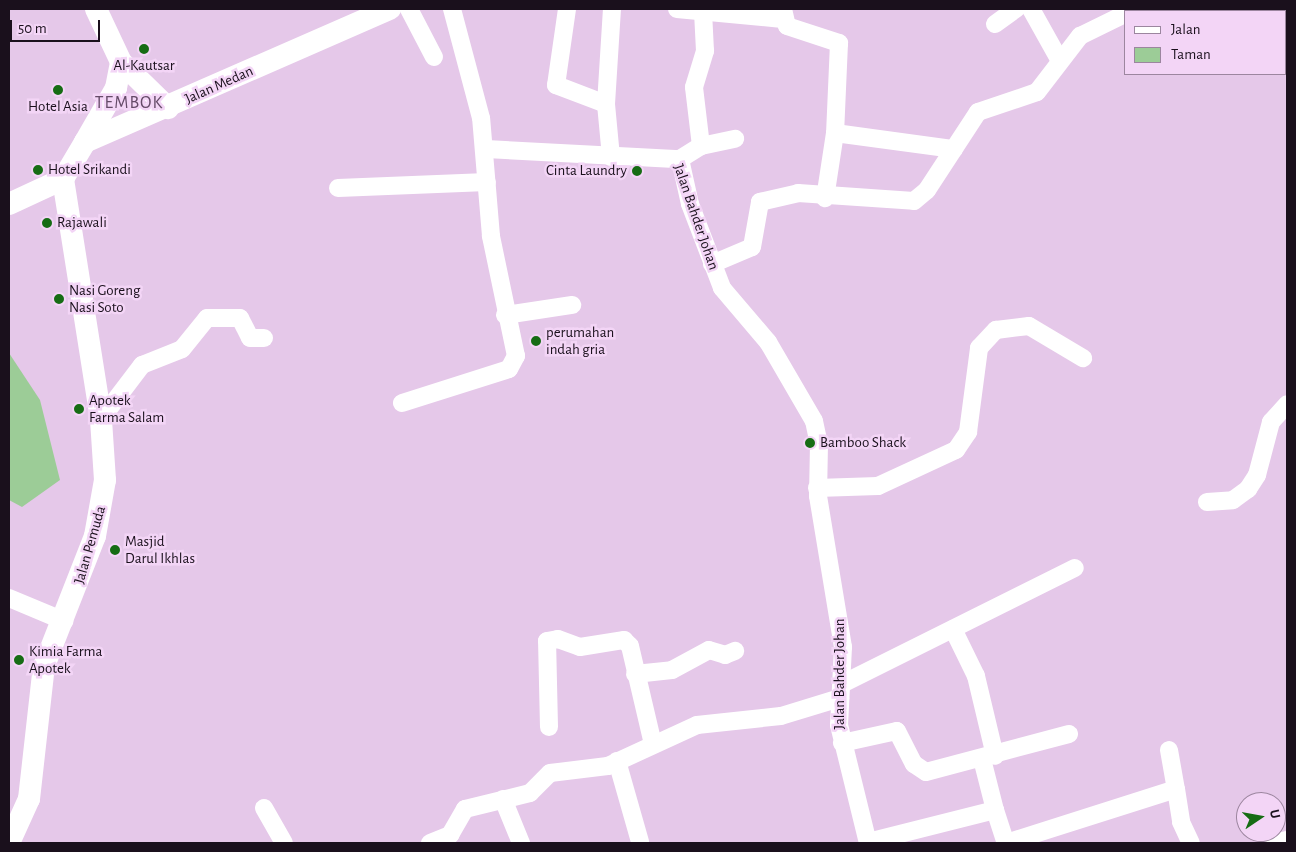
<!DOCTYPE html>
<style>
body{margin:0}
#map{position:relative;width:1296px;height:852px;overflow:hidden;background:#e5c8e9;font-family:"Alegreya Sans",sans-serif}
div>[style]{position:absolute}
.green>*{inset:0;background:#9ccc97}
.minor>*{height:18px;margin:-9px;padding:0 9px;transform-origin:9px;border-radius:9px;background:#fff}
.major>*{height:22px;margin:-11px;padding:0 11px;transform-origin:11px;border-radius:11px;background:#fff}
.dots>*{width:14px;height:14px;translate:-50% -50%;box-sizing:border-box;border:2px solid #f3d5f6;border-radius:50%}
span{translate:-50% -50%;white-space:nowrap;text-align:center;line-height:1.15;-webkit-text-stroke:5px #f3d5f6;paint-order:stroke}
.poi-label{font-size:15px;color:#1a101c}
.left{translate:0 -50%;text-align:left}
.right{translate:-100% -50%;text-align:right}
.street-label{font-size:15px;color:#1a101c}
.quarter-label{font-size:18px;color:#654b68;letter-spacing:1px}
.frame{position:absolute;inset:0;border:10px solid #1a101c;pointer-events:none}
.legend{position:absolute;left:1124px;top:10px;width:162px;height:65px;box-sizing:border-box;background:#f3d5f6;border:1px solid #9c869f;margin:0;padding:6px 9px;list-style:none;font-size:15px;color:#1a101c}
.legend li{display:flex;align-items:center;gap:10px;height:25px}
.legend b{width:25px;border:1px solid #9c869f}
.north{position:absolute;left:1236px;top:792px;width:50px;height:50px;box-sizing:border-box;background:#f3d5f6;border:1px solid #9c869f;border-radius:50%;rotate:78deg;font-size:14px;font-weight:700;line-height:20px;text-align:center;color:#1a101c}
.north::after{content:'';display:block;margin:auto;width:18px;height:22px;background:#166c14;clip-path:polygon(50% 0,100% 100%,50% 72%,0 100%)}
.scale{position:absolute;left:10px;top:20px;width:90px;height:22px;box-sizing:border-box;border:2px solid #1a101c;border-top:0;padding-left:6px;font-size:15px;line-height:18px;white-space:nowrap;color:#1a101c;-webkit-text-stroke:4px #f3d5f6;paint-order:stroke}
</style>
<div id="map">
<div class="green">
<i style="clip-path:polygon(9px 353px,40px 400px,60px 480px,22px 507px,9px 500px)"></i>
</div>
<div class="minor">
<i style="left:409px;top:9px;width:54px;rotate:62.5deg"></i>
<i style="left:567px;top:9px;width:77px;rotate:98.2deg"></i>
<i style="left:556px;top:85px;width:53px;rotate:20.8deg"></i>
<i style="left:677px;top:9px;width:106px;rotate:5.4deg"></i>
<i style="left:783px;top:9px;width:17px;rotate:77deg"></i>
<i style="left:787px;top:26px;width:55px;rotate:18.1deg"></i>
<i style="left:839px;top:43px;width:90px;rotate:92.5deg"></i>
<i style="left:835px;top:133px;width:66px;rotate:98.7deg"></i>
<i style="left:1031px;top:9px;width:57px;rotate:60.8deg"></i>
<i style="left:995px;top:24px;width:26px;rotate:-36deg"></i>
<i style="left:1285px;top:59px;width:2px"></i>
<i style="left:835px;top:133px;width:120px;rotate:7.7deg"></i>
<i style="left:701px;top:146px;width:59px;rotate:-96.8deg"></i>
<i style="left:694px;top:87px;width:38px;rotate:-73deg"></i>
<i style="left:705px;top:51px;width:40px;rotate:-92.9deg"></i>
<i style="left:486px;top:149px;width:194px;rotate:3deg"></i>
<i style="left:680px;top:159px;width:46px;rotate:77.5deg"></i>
<i style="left:690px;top:204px;width:90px;rotate:69.1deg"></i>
<i style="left:722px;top:288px;width:71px;rotate:49.6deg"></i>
<i style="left:768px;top:342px;width:91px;rotate:59.8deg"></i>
<i style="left:814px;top:421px;width:24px;rotate:78deg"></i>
<i style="left:819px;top:444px;width:52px;rotate:91.1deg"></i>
<i style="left:818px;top:496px;width:153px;rotate:80.6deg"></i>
<i style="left:843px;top:647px;width:78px;rotate:92.9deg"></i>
<i style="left:839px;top:725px;width:122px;rotate:76.2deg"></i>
<i style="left:611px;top:157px;width:53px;rotate:-95.4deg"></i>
<i style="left:606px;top:104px;width:95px;rotate:-86.4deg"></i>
<i style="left:680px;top:159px;width:25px;rotate:-32deg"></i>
<i style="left:701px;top:146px;width:35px;rotate:-12deg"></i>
<i style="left:338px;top:188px;width:149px;rotate:-2.3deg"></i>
<i style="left:712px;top:264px;width:43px;rotate:-23deg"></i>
<i style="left:752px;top:247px;width:46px;rotate:-79.9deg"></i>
<i style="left:760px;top:202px;width:39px;rotate:-13deg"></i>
<i style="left:798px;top:193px;width:116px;rotate:3.9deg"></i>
<i style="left:914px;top:201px;width:17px;rotate:-40deg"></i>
<i style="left:927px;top:190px;width:93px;rotate:-56.8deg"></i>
<i style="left:978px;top:112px;width:62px;rotate:-18.7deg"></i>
<i style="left:1037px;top:92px;width:71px;rotate:-52.5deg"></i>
<i style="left:1080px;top:36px;width:50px;rotate:-26.1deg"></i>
<i style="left:505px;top:315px;width:68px;rotate:-8.5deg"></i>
<i style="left:402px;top:403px;width:112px;rotate:-17.6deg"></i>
<i style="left:509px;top:369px;width:15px;rotate:-62deg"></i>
<i style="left:516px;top:356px;width:123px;rotate:-101.8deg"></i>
<i style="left:491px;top:236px;width:118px;rotate:-94.8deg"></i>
<i style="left:481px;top:118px;width:113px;rotate:-104.9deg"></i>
<i style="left:101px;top:419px;width:68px;rotate:-52.8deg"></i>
<i style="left:142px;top:365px;width:43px;rotate:-21.8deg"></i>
<i style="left:182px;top:349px;width:40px;rotate:-51deg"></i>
<i style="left:207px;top:318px;width:33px"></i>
<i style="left:240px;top:318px;width:22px;rotate:63deg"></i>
<i style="left:250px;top:338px;width:14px"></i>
<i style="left:817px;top:488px;width:61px;rotate:-1.9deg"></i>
<i style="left:878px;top:486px;width:86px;rotate:-24.8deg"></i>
<i style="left:956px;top:450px;width:22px;rotate:-56deg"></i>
<i style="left:968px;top:432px;width:85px;rotate:-82.5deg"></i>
<i style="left:979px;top:348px;width:25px;rotate:-47deg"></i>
<i style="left:996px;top:330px;width:33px;rotate:-7deg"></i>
<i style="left:1029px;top:326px;width:63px;rotate:30.7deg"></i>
<i style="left:1207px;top:502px;width:26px;rotate:-4deg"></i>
<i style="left:1233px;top:500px;width:19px;rotate:-36deg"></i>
<i style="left:1248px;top:489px;width:17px;rotate:-57deg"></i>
<i style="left:1257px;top:475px;width:55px;rotate:-75.2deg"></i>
<i style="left:1271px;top:422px;width:24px;rotate:-48deg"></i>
<i style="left:9px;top:598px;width:60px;rotate:22.7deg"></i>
<i style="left:953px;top:629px;width:52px;rotate:63.9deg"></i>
<i style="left:976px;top:676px;width:82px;rotate:76.6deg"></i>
<i style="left:635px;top:674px;width:37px;rotate:-6deg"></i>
<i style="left:672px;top:670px;width:42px;rotate:-28.4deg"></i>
<i style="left:709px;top:650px;width:17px;rotate:17deg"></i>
<i style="left:725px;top:655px;width:11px;rotate:-22deg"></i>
<i style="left:842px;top:684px;width:260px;rotate:-26.5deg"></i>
<i style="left:549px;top:727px;width:86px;rotate:-91.3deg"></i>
<i style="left:547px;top:641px;width:11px;rotate:-10deg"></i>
<i style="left:558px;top:639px;width:23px;rotate:20deg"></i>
<i style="left:580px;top:647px;width:45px;rotate:-9deg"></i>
<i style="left:624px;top:640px;width:8px;rotate:45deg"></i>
<i style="left:630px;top:646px;width:101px;rotate:76.8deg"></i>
<i style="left:842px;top:743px;width:56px;rotate:-12.3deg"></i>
<i style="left:897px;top:731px;width:37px;rotate:63deg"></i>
<i style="left:914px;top:764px;width:14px;rotate:34deg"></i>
<i style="left:926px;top:772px;width:148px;rotate:-14.9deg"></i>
<i style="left:1169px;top:750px;width:40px;rotate:80deg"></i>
<i style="left:982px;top:759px;width:53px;rotate:75.7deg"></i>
<i style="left:617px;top:761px;width:84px;rotate:74.1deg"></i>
<i style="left:503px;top:799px;width:48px;rotate:67.8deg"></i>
<i style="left:264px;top:808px;width:40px;rotate:60.3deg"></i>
<i style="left:868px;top:842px;width:131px;rotate:-14.1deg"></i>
<i style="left:995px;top:810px;width:35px;rotate:72deg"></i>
<i style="left:430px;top:843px;width:22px;rotate:-22deg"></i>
<i style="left:450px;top:835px;width:30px;rotate:-60deg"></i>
<i style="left:465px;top:809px;width:67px;rotate:-13.8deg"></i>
<i style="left:530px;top:793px;width:28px;rotate:-45deg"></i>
<i style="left:550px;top:773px;width:58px;rotate:-6.9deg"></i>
<i style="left:608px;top:766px;width:98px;rotate:-24.7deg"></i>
<i style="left:697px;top:725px;width:84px;rotate:-6.1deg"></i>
<i style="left:781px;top:716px;width:62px;rotate:-17deg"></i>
<i style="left:1006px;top:843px;width:178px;rotate:-17.6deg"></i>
<i style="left:1176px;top:789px;width:33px;rotate:81deg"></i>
<i style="left:1181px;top:822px;width:23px;rotate:65deg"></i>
<i style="left:1274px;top:843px;width:13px;rotate:-13deg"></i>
</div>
<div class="major">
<i style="left:96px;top:9px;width:59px;rotate:64.7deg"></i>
<i style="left:121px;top:62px;width:66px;rotate:44.4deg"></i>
<i style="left:85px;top:142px;width:62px;rotate:-60.1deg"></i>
<i style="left:116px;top:88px;width:26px;rotate:-79deg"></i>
<i style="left:63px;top:179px;width:43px;rotate:-59.3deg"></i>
<i style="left:85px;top:142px;width:333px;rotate:-23.6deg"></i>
<i style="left:9px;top:204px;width:60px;rotate:-24.8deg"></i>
<i style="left:9px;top:843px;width:48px;rotate:-65.6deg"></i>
<i style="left:29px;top:799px;width:134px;rotate:-83.6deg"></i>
<i style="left:44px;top:666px;width:140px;rotate:-68.6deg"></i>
<i style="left:95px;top:536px;width:57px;rotate:-79.9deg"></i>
<i style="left:105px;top:480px;width:61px;rotate:-93.8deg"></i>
<i style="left:101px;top:419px;width:243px;rotate:-99deg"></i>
</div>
<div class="dots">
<i style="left:144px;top:49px;background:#166c14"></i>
<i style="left:58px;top:90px;background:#166c14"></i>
<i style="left:38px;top:170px;background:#166c14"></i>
<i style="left:637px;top:171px;background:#166c14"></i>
<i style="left:47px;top:223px;background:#166c14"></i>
<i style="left:59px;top:299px;background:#166c14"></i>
<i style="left:536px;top:341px;background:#166c14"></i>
<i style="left:79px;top:409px;background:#166c14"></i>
<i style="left:810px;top:443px;background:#166c14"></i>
<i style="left:115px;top:550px;background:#166c14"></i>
<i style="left:19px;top:660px;background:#166c14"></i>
</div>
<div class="poi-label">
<span style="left:144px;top:66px">Al-Kautsar</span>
<span style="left:58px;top:107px">Hotel Asia</span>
<span class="left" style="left:48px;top:170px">Hotel Srikandi</span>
<span class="right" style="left:627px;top:171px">Cinta Laundry</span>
<span class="left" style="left:57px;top:223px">Rajawali</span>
<span class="left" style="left:69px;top:299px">Nasi Goreng<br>Nasi Soto</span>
<span class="left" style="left:546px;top:341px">perumahan<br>indah gria</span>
<span class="left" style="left:89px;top:409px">Apotek<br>Farma Salam</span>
<span class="left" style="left:820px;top:443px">Bamboo Shack</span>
<span class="left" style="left:125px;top:550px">Masjid<br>Darul Ikhlas</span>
<span class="left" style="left:29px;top:660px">Kimia Farma<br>Apotek</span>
</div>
<div class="street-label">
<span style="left:219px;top:85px;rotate:-24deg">Jalan Medan</span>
<span style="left:696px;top:217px;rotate:71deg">Jalan Bahder Johan</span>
<span style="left:90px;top:545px;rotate:-74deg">Jalan Pemuda</span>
<span style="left:840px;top:674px;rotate:-90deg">Jalan Bahder Johan</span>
</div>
<div class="quarter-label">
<span style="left:129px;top:103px">TEMBOK</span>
</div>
<div class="frame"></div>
<ul class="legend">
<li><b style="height:6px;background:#fff"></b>Jalan</li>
<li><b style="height:14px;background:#9ccc97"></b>Taman</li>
</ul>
<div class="north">U</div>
<div class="scale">50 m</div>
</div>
